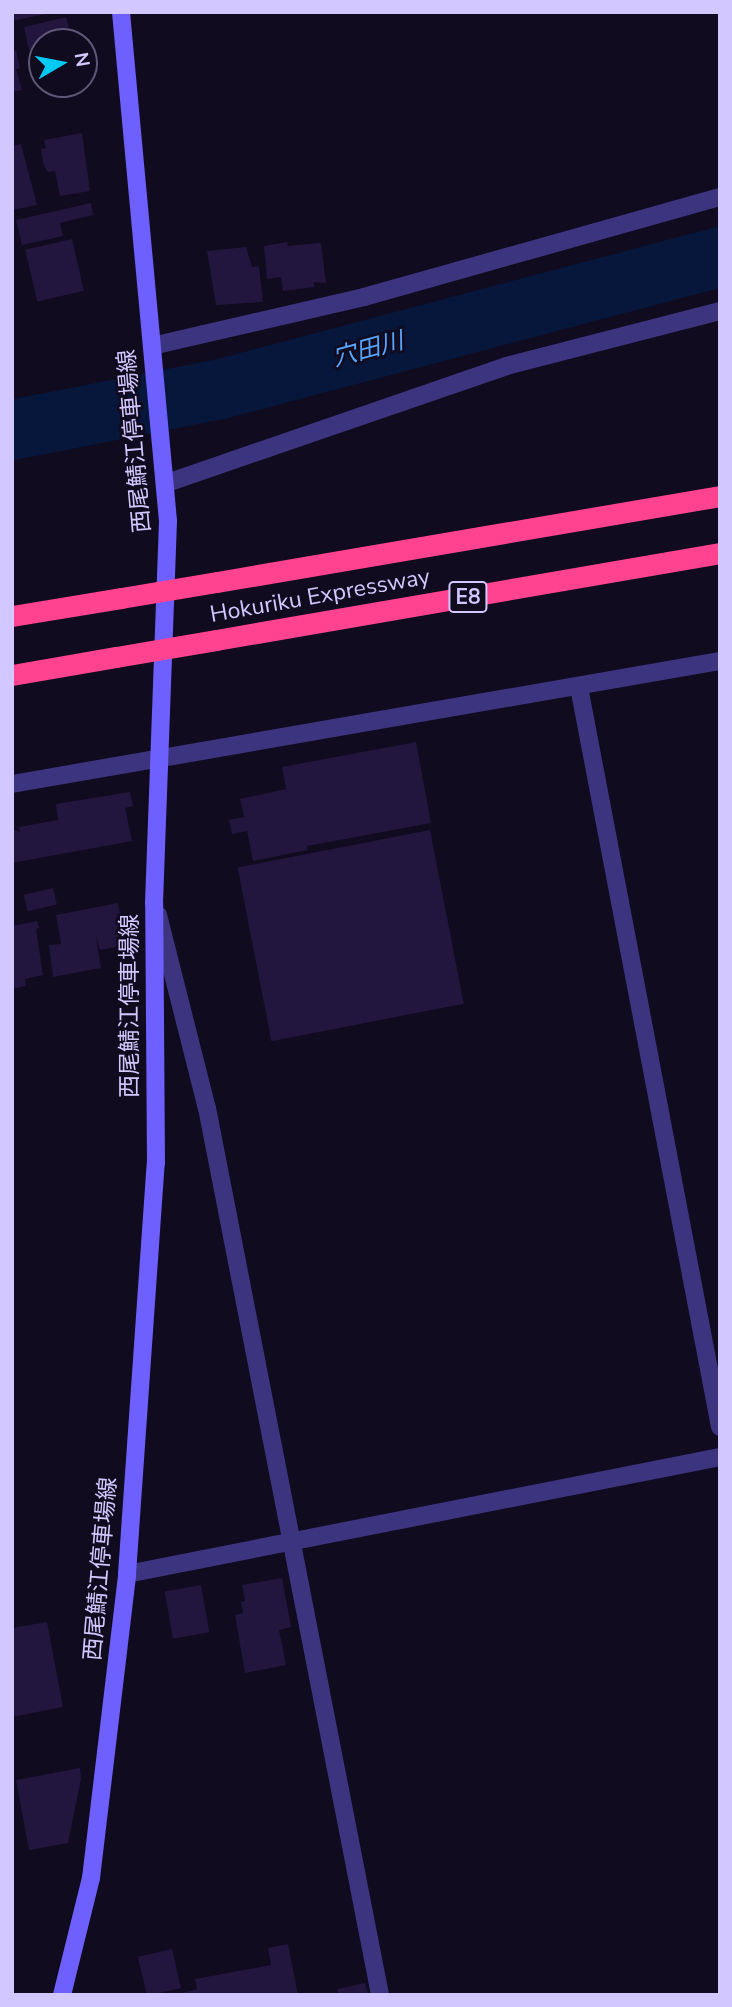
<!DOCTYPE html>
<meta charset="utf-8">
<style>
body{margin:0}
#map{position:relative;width:732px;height:2007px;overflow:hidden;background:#100b1e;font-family:"Nunito Sans","Noto Sans JP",sans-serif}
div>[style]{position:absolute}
.river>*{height:60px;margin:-30px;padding:0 30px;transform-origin:30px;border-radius:30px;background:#07163b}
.building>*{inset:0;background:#22163f;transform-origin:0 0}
.street>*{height:18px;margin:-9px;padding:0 9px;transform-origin:9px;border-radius:9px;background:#3c347f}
.secondary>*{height:18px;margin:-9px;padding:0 9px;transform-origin:9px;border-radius:9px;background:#6e5fff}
.highway>*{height:21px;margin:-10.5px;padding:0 10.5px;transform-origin:10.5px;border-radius:10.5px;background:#ff4390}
.highway-bridge>*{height:21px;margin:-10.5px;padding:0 10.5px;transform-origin:10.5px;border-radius:10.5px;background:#ff4390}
span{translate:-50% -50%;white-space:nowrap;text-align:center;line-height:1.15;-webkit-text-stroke:5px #100b1e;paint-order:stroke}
.shield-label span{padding:2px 5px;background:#100b1e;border:2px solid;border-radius:5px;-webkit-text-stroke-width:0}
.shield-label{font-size:21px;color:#d2c8ff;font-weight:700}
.street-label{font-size:23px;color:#d2c8ff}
.water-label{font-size:24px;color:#56a5ff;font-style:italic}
.frame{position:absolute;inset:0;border:14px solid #d2c8ff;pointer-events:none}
.north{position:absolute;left:28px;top:28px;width:70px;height:70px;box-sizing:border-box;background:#100b1e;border:2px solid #5e5778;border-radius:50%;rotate:80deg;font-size:19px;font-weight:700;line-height:28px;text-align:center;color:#d2c8ff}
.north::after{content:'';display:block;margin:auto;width:24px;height:32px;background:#00caf3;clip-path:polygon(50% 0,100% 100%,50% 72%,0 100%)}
</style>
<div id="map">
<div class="river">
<i style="left:12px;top:430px;width:213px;rotate:-11.1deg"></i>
<i style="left:221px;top:389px;width:516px;rotate:-14.82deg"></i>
</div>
<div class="building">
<i style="clip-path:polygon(12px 12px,50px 12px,50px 13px,12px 21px)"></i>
<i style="clip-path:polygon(66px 17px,72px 42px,42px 42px,42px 84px,56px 85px,41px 89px,33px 57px,39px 55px,38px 49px,29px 50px,24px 27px)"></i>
<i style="clip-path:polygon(16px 50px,20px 68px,16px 69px,22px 90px,12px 92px,12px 51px)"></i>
<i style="clip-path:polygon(82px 133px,90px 191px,60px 196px,55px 171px,48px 172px,44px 166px,41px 149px,46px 148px,44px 140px)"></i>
<i style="clip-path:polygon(21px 144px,37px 205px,12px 210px,12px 146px)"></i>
<i style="clip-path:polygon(91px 203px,93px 215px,60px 223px,63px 236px,22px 245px,16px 220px)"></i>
<i style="left:72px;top:239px;width:53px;height:48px;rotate:77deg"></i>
<i style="clip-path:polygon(287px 242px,288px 246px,321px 243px,326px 283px,314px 282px,314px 287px,283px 291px,281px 277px,267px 279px,264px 246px)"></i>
<i style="clip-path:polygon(246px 247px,252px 267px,259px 266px,263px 302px,216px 305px,207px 251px)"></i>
<i style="clip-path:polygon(416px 742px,431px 823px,307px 846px,308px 850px,253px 861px,247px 831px,232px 834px,229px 820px,244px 817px,240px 799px,286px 789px,282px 767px)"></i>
<i style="clip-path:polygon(130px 792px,133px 806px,125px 808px,132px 841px,12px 863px,12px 829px,20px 832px,19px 827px,58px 820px,56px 804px)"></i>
<i style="left:430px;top:830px;width:177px;height:196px;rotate:79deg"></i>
<i style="left:53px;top:888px;width:17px;height:30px;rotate:77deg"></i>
<i style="clip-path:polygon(118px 903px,126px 945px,100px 950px,96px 937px,101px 968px,53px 977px,49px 945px,61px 944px,56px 915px)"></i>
<i style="clip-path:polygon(37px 921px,39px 928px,36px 929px,43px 975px,25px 979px,26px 986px,12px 989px,12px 926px)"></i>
<i style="clip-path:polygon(282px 1578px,291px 1627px,279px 1630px,286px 1665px,245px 1673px,235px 1615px,243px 1613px,241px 1602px,245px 1601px,242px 1585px)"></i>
<i style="left:201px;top:1585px;width:48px;height:37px;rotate:80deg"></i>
<i style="clip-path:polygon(47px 1622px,63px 1707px,12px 1717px,12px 1628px)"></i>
<i style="clip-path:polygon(80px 1768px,81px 1779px,68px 1843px,29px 1850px,16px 1780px)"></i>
<i style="clip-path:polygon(288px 1944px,298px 1995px,175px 1995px,197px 1989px,195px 1979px,271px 1965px,268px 1948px)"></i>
<i style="left:172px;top:1949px;width:40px;height:35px;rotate:77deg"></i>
<i style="clip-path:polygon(365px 1983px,368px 1993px,338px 1995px,337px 1989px)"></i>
</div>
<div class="street">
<i style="left:152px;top:346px;width:218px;rotate:-13deg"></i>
<i style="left:364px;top:297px;width:370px;rotate:-15.7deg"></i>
<i style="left:167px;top:483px;width:359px;rotate:-19deg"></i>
<i style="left:506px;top:366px;width:221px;rotate:-14.4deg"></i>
<i style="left:579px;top:687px;width:753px;rotate:79.21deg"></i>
<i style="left:12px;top:784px;width:719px;rotate:-9.86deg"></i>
<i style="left:158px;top:915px;width:199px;rotate:75.8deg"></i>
<i style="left:207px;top:1108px;width:904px;rotate:78.96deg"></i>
<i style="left:127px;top:1574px;width:604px;rotate:-11.16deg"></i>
</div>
<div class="secondary">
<i style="left:62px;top:1995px;width:121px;rotate:-76.1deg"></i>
<i style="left:91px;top:1878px;width:306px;rotate:-83.2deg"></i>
<i style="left:127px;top:1574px;width:412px;rotate:-86deg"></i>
<i style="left:156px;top:1163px;width:260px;rotate:-90.4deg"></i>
<i style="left:154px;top:903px;width:382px;rotate:-87.9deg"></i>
<i style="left:168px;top:521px;width:511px;rotate:-95.28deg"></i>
</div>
<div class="highway">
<i style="left:217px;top:582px;width:510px;rotate:-9.7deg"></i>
<i style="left:12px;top:616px;width:110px;rotate:-9.4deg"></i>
<i style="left:216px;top:640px;width:511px;rotate:-9.79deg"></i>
<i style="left:12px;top:675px;width:106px;rotate:-9.8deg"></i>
</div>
<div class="highway-bridge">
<i style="left:121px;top:598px;width:97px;rotate:-9.5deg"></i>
<i style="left:116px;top:657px;width:101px;rotate:-9.6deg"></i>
</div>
<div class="shield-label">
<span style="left:468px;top:597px">E8</span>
</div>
<div class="street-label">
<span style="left:135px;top:441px;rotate:-95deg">西尾鯖江停車場線</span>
<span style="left:320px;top:596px;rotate:-10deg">Hokuriku Expressway</span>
<span style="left:130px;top:1006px;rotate:-90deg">西尾鯖江停車場線</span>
<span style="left:101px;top:1569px;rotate:-85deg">西尾鯖江停車場線</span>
</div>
<div class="water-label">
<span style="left:368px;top:350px;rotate:-15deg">穴田川</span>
</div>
<div class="frame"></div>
<div class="north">N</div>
</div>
